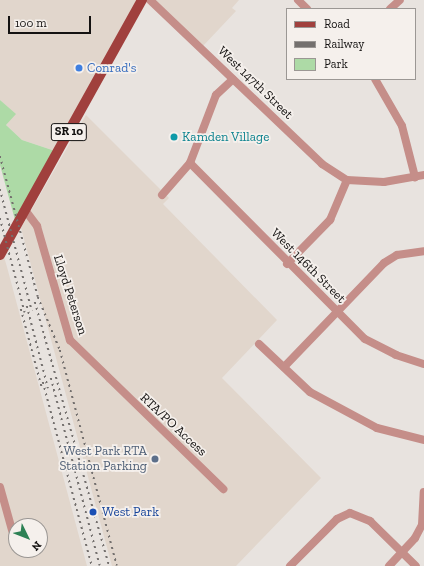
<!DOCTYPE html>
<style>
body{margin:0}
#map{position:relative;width:424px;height:566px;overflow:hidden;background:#e8e3df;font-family:"Zilla Slab",serif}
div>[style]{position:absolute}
.built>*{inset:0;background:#e1d6cc}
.green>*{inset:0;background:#addaa6}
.minor>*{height:8px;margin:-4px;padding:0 4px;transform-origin:4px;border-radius:4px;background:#c58e89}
.major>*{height:10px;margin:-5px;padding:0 5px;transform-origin:5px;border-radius:5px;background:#a0403d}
.rail>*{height:1.5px;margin-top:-0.75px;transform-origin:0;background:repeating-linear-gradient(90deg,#74706e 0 2px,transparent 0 6px)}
.dots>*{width:11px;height:11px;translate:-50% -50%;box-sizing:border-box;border:2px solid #f5f0ec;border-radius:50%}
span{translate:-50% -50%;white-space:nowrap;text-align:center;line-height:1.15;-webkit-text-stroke:3.5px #f5f0ec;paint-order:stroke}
.shield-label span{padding:1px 3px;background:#f5f0ec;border:1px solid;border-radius:3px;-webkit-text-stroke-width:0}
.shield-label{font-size:12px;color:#141211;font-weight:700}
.shop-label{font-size:13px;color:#366cbe}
.left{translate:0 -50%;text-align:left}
.street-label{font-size:13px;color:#141211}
.culture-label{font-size:13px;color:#0d838f}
.service-label{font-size:13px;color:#4e5e75}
.right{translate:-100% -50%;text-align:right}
.transit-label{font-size:13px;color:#164399}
.legend{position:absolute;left:286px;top:8px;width:130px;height:72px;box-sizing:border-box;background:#f5f0ec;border:1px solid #9b9794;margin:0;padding:5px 7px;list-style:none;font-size:12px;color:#141211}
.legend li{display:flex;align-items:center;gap:8px;height:20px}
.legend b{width:20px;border:1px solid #9b9794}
.north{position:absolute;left:8px;top:518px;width:40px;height:40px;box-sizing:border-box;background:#f5f0ec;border:1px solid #9b9794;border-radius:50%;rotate:133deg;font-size:11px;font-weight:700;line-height:16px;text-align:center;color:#141211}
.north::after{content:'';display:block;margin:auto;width:14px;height:18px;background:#2d8154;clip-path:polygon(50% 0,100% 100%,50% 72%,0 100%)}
.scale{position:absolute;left:8px;top:16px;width:83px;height:18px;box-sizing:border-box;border:2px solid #141211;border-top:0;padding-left:5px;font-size:12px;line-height:14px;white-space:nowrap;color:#141211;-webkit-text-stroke:3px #f5f0ec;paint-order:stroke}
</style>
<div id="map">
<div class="built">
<i style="clip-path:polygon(0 0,139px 0,55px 151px,22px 140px,6px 125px,15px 114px,0 100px)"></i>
<i style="clip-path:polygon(155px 0,239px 0,232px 8px,236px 11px,203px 46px)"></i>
<i style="clip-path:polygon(86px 115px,169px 198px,163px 204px,277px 320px,222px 378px,321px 478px,236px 566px,112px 566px,21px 228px)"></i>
<i style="clip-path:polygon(evenodd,0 243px,7px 267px,87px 566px,0 566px,0 243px,16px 526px,40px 526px,40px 550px,16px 550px,16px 526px)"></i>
</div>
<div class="green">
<i style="clip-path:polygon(0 100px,16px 114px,6px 125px,22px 140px,55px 151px,15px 220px,0 165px)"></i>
</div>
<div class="minor">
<i style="left:150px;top:0;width:238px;rotate:43.6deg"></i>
<i style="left:322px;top:164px;width:30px;rotate:33deg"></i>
<i style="left:347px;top:180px;width:37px;rotate:3deg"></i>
<i style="left:384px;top:182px;width:41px;rotate:-9.9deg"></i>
<i style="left:298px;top:0;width:13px;rotate:45deg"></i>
<i style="left:390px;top:9px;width:13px;rotate:-42deg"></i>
<i style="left:375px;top:79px;width:54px;rotate:60.1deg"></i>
<i style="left:402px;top:126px;width:53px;rotate:75.7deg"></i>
<i style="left:190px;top:163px;width:248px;rotate:45.2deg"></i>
<i style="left:365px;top:339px;width:35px;rotate:27deg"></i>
<i style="left:396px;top:355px;width:29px;rotate:18deg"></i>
<i style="left:162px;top:195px;width:43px;rotate:-48.8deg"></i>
<i style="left:190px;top:163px;width:73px;rotate:-69.1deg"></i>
<i style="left:216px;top:95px;width:23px;rotate:-43deg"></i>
<i style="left:25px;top:210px;width:20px;rotate:53deg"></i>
<i style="left:37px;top:226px;width:119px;rotate:73.9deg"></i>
<i style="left:70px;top:340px;width:214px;rotate:44.2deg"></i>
<i style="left:287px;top:264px;width:62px;rotate:-45.7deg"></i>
<i style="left:330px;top:220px;width:43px;rotate:-67deg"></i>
<i style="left:259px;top:344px;width:70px;rotate:43.3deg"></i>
<i style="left:310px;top:392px;width:76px;rotate:28.2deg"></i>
<i style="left:377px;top:428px;width:49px;rotate:14.3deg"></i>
<i style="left:284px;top:367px;width:144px;rotate:-46.1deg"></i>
<i style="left:384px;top:263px;width:15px;rotate:-32deg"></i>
<i style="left:397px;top:255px;width:27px;rotate:-8deg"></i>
<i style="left:0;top:487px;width:45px;rotate:74.4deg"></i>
<i style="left:290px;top:566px;width:66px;rotate:-45deg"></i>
<i style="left:337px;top:519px;width:14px;rotate:-25deg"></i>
<i style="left:350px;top:513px;width:22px;rotate:22deg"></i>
<i style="left:370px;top:521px;width:64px;rotate:44.4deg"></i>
<i style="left:389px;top:566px;width:38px;rotate:-47deg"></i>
<i style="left:415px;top:538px;width:15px;rotate:-62deg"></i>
<i style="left:422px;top:525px;width:33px;rotate:-87deg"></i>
</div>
<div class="major">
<i style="left:0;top:255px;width:292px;rotate:-60.9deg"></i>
</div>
<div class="rail">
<i style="left:0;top:156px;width:146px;rotate:74.9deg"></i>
<i style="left:38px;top:297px;width:57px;rotate:67.5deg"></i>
<i style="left:60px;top:350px;width:223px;rotate:75.2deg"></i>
<i style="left:0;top:189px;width:126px;rotate:75.3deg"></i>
<i style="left:0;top:218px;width:98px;rotate:75.3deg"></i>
<i style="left:35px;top:302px;width:274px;rotate:74.3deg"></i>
<i style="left:27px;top:306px;width:85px;rotate:75.6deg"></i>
<i style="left:21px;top:309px;width:82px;rotate:75.1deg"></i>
<i style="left:51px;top:378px;width:194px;rotate:75.4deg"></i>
<i style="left:43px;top:382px;width:190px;rotate:75.1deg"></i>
</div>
<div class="dots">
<i style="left:79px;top:68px;background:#3f7fe0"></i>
<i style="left:174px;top:137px;background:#0f9aa8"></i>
<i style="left:155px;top:459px;background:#5c6f8a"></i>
<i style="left:93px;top:512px;background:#1a4fb4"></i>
</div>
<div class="shield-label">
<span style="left:69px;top:132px">SR 10</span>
</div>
<div class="shop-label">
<span class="left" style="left:87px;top:68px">Conrad's</span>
</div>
<div class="street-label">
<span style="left:255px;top:83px;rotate:44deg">West 147th Street</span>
<span style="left:308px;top:266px;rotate:45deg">West 146th Street</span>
<span style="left:70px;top:295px;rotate:72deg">Lloyd Peterson</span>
<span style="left:173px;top:425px;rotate:43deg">RTA/PO Access</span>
</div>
<div class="culture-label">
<span class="left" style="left:182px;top:137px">Kamden Village</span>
</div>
<div class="service-label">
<span class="right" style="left:147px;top:459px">West Park RTA<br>Station Parking</span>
</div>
<div class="transit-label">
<span class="left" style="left:102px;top:512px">West Park</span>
</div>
<ul class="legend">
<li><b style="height:5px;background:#a0403d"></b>Road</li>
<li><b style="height:5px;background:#74706e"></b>Railway</li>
<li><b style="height:11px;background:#addaa6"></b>Park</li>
</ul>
<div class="north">N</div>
<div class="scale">100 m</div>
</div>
